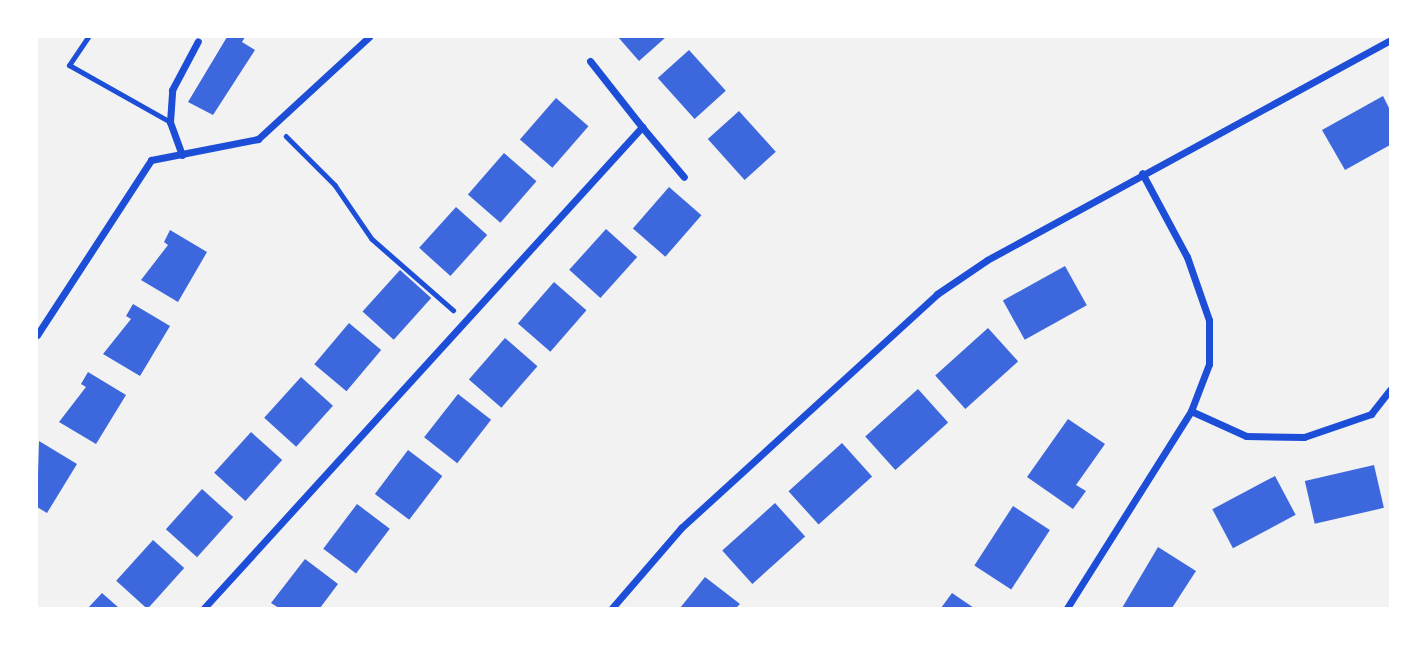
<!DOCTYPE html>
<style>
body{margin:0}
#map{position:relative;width:1427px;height:645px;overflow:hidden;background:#f2f2f2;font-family:"Source Serif 4",serif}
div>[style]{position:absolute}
.building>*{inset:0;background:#3d67dc;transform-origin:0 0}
.path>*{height:4.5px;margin:-2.25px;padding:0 2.25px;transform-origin:2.25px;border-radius:2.25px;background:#1d4ed8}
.service>*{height:5px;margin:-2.5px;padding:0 2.5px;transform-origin:2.5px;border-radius:2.5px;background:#1d4ed8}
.minor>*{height:7px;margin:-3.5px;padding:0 3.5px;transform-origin:3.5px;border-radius:3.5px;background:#1d4ed8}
span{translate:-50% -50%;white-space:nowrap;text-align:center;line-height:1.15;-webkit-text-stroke:7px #fff;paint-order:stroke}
.frame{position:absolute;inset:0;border:38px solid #fff;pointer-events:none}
</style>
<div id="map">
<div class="building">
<i style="clip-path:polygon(227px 37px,245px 37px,242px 42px,255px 50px,213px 115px,188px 102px)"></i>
<i style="clip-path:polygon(618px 37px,666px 37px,639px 61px)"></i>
<i style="left:689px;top:50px;width:55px;height:42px;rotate:48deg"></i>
<i style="clip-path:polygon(1383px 96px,1390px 110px,1390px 145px,1345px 170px,1322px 130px)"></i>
<i style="left:556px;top:98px;width:43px;height:55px;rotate:41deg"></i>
<i style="left:739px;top:111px;width:55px;height:42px;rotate:48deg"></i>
<i style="left:504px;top:153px;width:43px;height:55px;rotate:41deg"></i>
<i style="left:669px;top:187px;width:43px;height:55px;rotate:41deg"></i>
<i style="left:456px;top:207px;width:42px;height:55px;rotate:42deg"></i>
<i style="left:606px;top:229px;width:42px;height:55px;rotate:42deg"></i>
<i style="clip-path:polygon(170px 230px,207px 252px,178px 302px,141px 280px,168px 245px,164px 242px)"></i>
<i style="left:1065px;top:266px;width:45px;height:71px;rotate:61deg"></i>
<i style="left:400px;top:270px;width:42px;height:56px;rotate:42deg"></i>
<i style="left:554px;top:282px;width:43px;height:55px;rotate:41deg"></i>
<i style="clip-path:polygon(133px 304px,170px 326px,140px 376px,103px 354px,131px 319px,126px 316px)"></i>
<i style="left:349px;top:323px;width:42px;height:54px;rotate:40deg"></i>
<i style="left:988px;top:328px;width:45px;height:71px;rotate:48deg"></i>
<i style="left:505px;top:338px;width:43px;height:55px;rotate:41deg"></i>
<i style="clip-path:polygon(88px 372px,126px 395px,96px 444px,59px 422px,86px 387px,81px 384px)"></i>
<i style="left:301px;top:377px;width:43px;height:55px;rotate:42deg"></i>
<i style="left:918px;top:389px;width:45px;height:71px;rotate:48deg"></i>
<i style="left:458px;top:394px;width:42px;height:55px;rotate:38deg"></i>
<i style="clip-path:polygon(1068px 419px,1105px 444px,1076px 485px,1086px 491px,1073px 509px,1027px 477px)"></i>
<i style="left:251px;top:432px;width:42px;height:55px;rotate:42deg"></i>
<i style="clip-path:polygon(39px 441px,77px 464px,47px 513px,37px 507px)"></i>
<i style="left:842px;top:443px;width:45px;height:72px;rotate:48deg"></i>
<i style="left:408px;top:450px;width:43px;height:55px;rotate:37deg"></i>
<i style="left:1374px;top:465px;width:44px;height:71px;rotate:77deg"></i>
<i style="left:1275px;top:476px;width:44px;height:71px;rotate:62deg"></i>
<i style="left:202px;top:489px;width:42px;height:54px;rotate:42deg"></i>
<i style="left:775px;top:503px;width:45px;height:71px;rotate:48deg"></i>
<i style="left:357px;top:504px;width:41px;height:56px;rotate:37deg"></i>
<i style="left:1013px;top:506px;width:44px;height:71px;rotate:33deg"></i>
<i style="left:153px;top:540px;width:42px;height:55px;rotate:42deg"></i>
<i style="clip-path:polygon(1158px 547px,1196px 571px,1172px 608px,1122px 608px)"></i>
<i style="clip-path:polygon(305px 559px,338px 584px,320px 608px,279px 608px,271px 603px)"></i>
<i style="clip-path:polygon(705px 577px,740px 604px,736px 608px,680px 608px)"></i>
<i style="clip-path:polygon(102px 593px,119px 608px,88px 608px)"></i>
<i style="clip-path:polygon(952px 593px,974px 608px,941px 608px)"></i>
</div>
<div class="path">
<i style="left:286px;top:136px;width:69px;rotate:45deg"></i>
<i style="left:335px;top:185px;width:65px;rotate:55.6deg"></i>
<i style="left:372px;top:239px;width:108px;rotate:41.2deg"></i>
</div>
<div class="service">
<i style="left:88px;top:37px;width:34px;rotate:124deg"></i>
<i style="left:69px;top:65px;width:116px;rotate:29.4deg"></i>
</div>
<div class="minor">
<i style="left:642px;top:127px;width:65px;rotate:50deg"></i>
<i style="left:182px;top:155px;width:35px;rotate:-110deg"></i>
<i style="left:170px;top:122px;width:32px;rotate:-86deg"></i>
<i style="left:172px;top:90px;width:55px;rotate:-62deg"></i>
<i style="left:37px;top:335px;width:209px;rotate:-56.9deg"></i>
<i style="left:151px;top:160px;width:109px;rotate:-11.1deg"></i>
<i style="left:258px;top:139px;width:151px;rotate:-42.6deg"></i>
<i style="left:1191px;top:411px;width:60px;rotate:24.4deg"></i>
<i style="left:1246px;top:436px;width:58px;rotate:1deg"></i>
<i style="left:1304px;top:437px;width:71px;rotate:-18.9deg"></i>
<i style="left:1371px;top:414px;width:31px;rotate:-52deg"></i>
<i style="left:204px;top:608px;width:651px;rotate:-47.68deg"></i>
<i style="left:642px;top:127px;width:84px;rotate:-128.2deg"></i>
<i style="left:612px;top:608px;width:106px;rotate:-49.2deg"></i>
<i style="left:681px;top:528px;width:347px;rotate:-42.4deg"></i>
<i style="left:937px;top:294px;width:60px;rotate:-34.2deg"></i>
<i style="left:987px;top:260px;width:459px;rotate:-28.6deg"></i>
<i style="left:1067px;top:608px;width:233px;rotate:-57.8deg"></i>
<i style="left:1191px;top:411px;width:50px;rotate:-69deg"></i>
<i style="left:1209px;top:364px;width:44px;rotate:-90deg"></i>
<i style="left:1209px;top:320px;width:67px;rotate:-109.2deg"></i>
<i style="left:1187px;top:257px;width:95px;rotate:-118.2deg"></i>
</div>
<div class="frame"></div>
</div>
